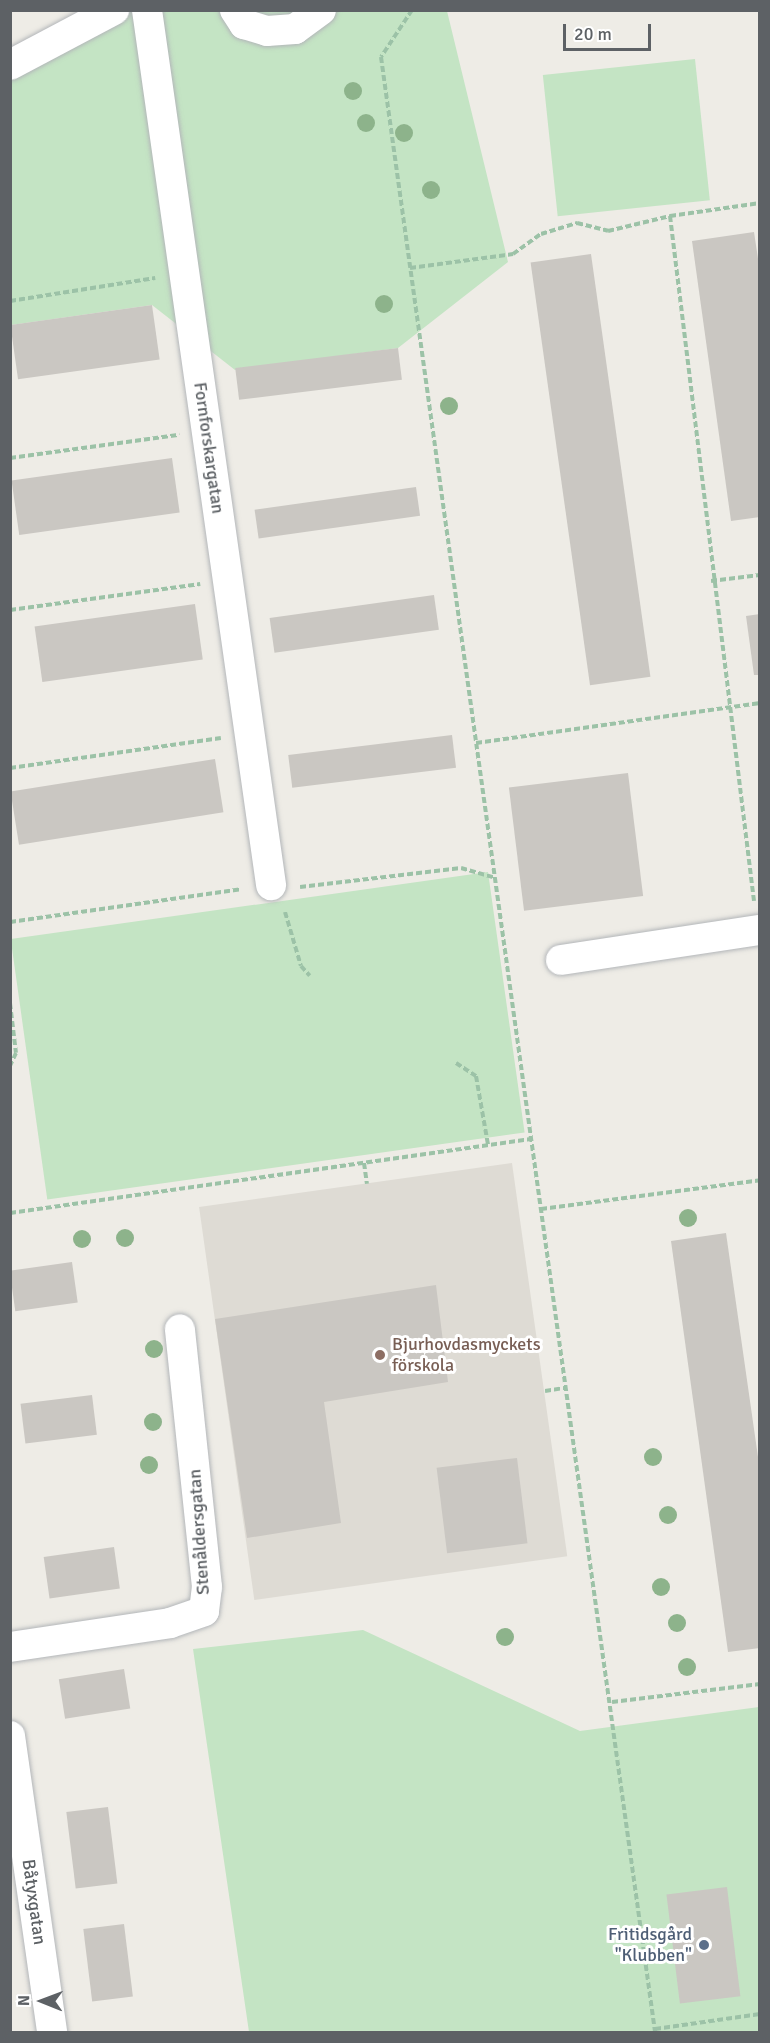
<!DOCTYPE html>
<meta charset="utf-8">
<style>
body{margin:0}
#map{position:relative;width:770px;height:2043px;overflow:hidden;background:#eeece6;font-family:Signika,sans-serif}
div>[style]{position:absolute}
.education>*{inset:0;background:#dedbd4;transform-origin:0 0}
.green>*{inset:0;background:#c4e4c4;transform-origin:0 0}
.building>*{inset:0;background:#cac7c2;transform-origin:0 0}
.path>*{height:4px;margin-top:-2px;transform-origin:0;background:repeating-linear-gradient(90deg,#9cc2a7 0 6px,transparent 0 9px)}
.roads{filter:drop-shadow(0 0 2px #b3b6b9) drop-shadow(0 0 2px #b3b6b9)}
.minor>*{height:30px;margin:-15px;padding:0 15px;transform-origin:15px;border-radius:15px;background:#fff}
.trees>*{width:18px;height:18px;margin:-9px;border-radius:50%;background:#8db38b}
.dots>*{width:16px;height:16px;translate:-50% -50%;box-sizing:border-box;border:3px solid #fff;border-radius:50%}
span{translate:-50% -50%;white-space:nowrap;text-align:center;line-height:1.15;-webkit-text-stroke:6px #fff;paint-order:stroke}
.street-label{font-size:18px;color:#5d6165}
.education-label{font-size:18px;color:#785e54}
.left{translate:0 -50%;text-align:left}
.service-label{font-size:18px;color:#4e5e75}
.right{translate:-100% -50%;text-align:right}
.frame{position:absolute;inset:0;border:12px solid #5d6165;pointer-events:none}
.north{position:absolute;left:12px;top:1971px;width:60px;height:60px;-webkit-text-stroke:4px #fff;paint-order:stroke;rotate:271deg;font-size:16px;font-weight:700;line-height:24px;text-align:center;color:#5d6165}
.north::after{content:'';display:block;margin:auto;width:21px;height:27px;background:#5d6165;clip-path:polygon(50% 0,100% 100%,50% 72%,0 100%)}
.scale{position:absolute;left:563px;top:24px;width:88px;height:27px;box-sizing:border-box;border:3px solid #5d6165;border-top:0;padding-left:8px;font-size:18px;line-height:21px;white-space:nowrap;color:#5d6165;-webkit-text-stroke:4px #fff;paint-order:stroke}
</style>
<div id="map">
<div class="education">
<i style="left:512px;top:1163px;width:397px;height:316px;rotate:82deg"></i>
</div>
<div class="green">
<i style="clip-path:polygon(121px 11px,447px 11px,508px 262px,398px 348px,235px 370px,152px 305px,11px 325px,10px 68px)"></i>
<i style="left:695px;top:59px;width:142px;height:153px;rotate:84deg"></i>
<i style="left:488px;top:872px;width:263px;height:482px;rotate:82deg"></i>
<i style="clip-path:polygon(363px 1630px,580px 1731px,759px 1707px,759px 2032px,249px 2032px,193px 1649px)"></i>
</div>
<div class="building">
<i style="clip-path:polygon(754px 232px,760px 272px,760px 517px,731px 521px,692px 241px)"></i>
<i style="left:591px;top:254px;width:427px;height:61px;rotate:82deg"></i>
<i style="left:152px;top:305px;width:55px;height:143px;rotate:82deg"></i>
<i style="left:398px;top:348px;width:32px;height:164px;rotate:83deg"></i>
<i style="left:172px;top:458px;width:55px;height:162px;rotate:82deg"></i>
<i style="left:416px;top:487px;width:29px;height:163px;rotate:82deg"></i>
<i style="left:434px;top:595px;width:35px;height:166px;rotate:82deg"></i>
<i style="left:195px;top:604px;width:56px;height:162px;rotate:82deg"></i>
<i style="clip-path:polygon(760px 614px,760px 675px,754px 675px,746px 616px)"></i>
<i style="left:452px;top:735px;width:33px;height:165px;rotate:83deg"></i>
<i style="left:215px;top:759px;width:54px;height:207px;rotate:81deg"></i>
<i style="left:628px;top:773px;width:124px;height:120px;rotate:83deg"></i>
<i style="clip-path:polygon(726px 1233px,760px 1471px,760px 1648px,728px 1652px,671px 1241px)"></i>
<i style="left:72px;top:1262px;width:41px;height:63px;rotate:82deg"></i>
<i style="clip-path:polygon(436px 1285px,448px 1382px,324px 1402px,341px 1523px,247px 1538px,215px 1319px)"></i>
<i style="left:92px;top:1395px;width:40px;height:72px;rotate:83deg"></i>
<i style="left:517px;top:1458px;width:86px;height:81px;rotate:83deg"></i>
<i style="left:114px;top:1547px;width:42px;height:71px;rotate:82deg"></i>
<i style="left:124px;top:1669px;width:40px;height:66px;rotate:81deg"></i>
<i style="left:108px;top:1807px;width:77px;height:42px;rotate:83deg"></i>
<i style="left:727px;top:1887px;width:110px;height:61px;rotate:83deg"></i>
<i style="left:124px;top:1924px;width:73px;height:41px;rotate:83deg"></i>
</div>
<div class="path">
<i style="left:412px;top:10px;width:56px;rotate:123.4deg"></i>
<i style="left:381px;top:57px;width:1994px;rotate:82.1deg"></i>
<i style="left:670px;top:216px;width:91px;rotate:-8.2deg"></i>
<i style="left:410px;top:268px;width:104px;rotate:-7.7deg"></i>
<i style="left:513px;top:254px;width:34px;rotate:-36deg"></i>
<i style="left:541px;top:234px;width:38px;rotate:-17deg"></i>
<i style="left:577px;top:223px;width:32px;rotate:14deg"></i>
<i style="left:608px;top:231px;width:64px;rotate:-13.6deg"></i>
<i style="left:670px;top:216px;width:690px;rotate:83.01deg"></i>
<i style="left:10px;top:301px;width:147px;rotate:-9deg"></i>
<i style="left:10px;top:458px;width:171px;rotate:-7.8deg"></i>
<i style="left:711px;top:581px;width:49px;rotate:-7deg"></i>
<i style="left:10px;top:610px;width:192px;rotate:-7.8deg"></i>
<i style="left:476px;top:743px;width:287px;rotate:-8deg"></i>
<i style="left:10px;top:768px;width:213px;rotate:-8.1deg"></i>
<i style="left:300px;top:887px;width:162px;rotate:-6.7deg"></i>
<i style="left:461px;top:868px;width:35px;rotate:16deg"></i>
<i style="left:285px;top:912px;width:56px;rotate:73.5deg"></i>
<i style="left:301px;top:966px;width:13px;rotate:48deg"></i>
<i style="left:10px;top:922px;width:233px;rotate:-8.1deg"></i>
<i style="left:10px;top:1003px;width:50px;rotate:83.2deg"></i>
<i style="left:16px;top:1053px;width:14px;rotate:115deg"></i>
<i style="left:456px;top:1063px;width:24px;rotate:33deg"></i>
<i style="left:476px;top:1076px;width:70px;rotate:80.1deg"></i>
<i style="left:364px;top:1163px;width:21px;rotate:82deg"></i>
<i style="left:541px;top:1209px;width:221px;rotate:-7.5deg"></i>
<i style="left:10px;top:1213px;width:526px;rotate:-8.08deg"></i>
<i style="left:545px;top:1391px;width:20px;rotate:-9deg"></i>
<i style="left:612px;top:1702px;width:149px;rotate:-6.9deg"></i>
<i style="left:655px;top:2029px;width:106px;rotate:-8.1deg"></i>
</div>
<div class="roads">
<div class="minor">
<i style="left:147px;top:10px;width:884px;rotate:81.93deg"></i>
<i style="left:235px;top:10px;width:17px;rotate:57deg"></i>
<i style="left:244px;top:24px;width:24px;rotate:17deg"></i>
<i style="left:267px;top:31px;width:28px;rotate:-4deg"></i>
<i style="left:295px;top:29px;width:32px;rotate:-36deg"></i>
<i style="left:10px;top:65px;width:118px;rotate:-27.9deg"></i>
<i style="left:561px;top:960px;width:201px;rotate:-8.6deg"></i>
<i style="left:10px;top:1647px;width:162px;rotate:-8.5deg"></i>
<i style="left:170px;top:1623px;width:36px;rotate:-19deg"></i>
<i style="left:204px;top:1611px;width:24px;rotate:-83deg"></i>
<i style="left:207px;top:1587px;width:259px;rotate:-96deg"></i>
<i style="left:10px;top:1736px;width:299px;rotate:81.9deg"></i>
</div>
</div>
<div class="trees">
<i style="left:353px;top:91px"></i>
<i style="left:366px;top:123px"></i>
<i style="left:404px;top:133px"></i>
<i style="left:431px;top:190px"></i>
<i style="left:384px;top:304px"></i>
<i style="left:449px;top:406px"></i>
<i style="left:688px;top:1218px"></i>
<i style="left:125px;top:1238px"></i>
<i style="left:82px;top:1239px"></i>
<i style="left:154px;top:1349px"></i>
<i style="left:153px;top:1422px"></i>
<i style="left:653px;top:1457px"></i>
<i style="left:149px;top:1465px"></i>
<i style="left:668px;top:1515px"></i>
<i style="left:661px;top:1587px"></i>
<i style="left:677px;top:1623px"></i>
<i style="left:505px;top:1637px"></i>
<i style="left:687px;top:1667px"></i>
</div>
<div class="dots">
<i style="left:380px;top:1355px;background:#8d6e63"></i>
<i style="left:704px;top:1945px;background:#5c6f8a"></i>
</div>
<div class="street-label">
<span style="left:209px;top:448px;rotate:82deg">Fornforskargatan</span>
<span style="left:199px;top:1532px;rotate:-94deg">Stenåldersgatan</span>
<span style="left:34px;top:1902px;rotate:82deg">Båtyxgatan</span>
</div>
<div class="education-label">
<span class="left" style="left:392px;top:1355px">Bjurhovdasmyckets<br>förskola</span>
</div>
<div class="service-label">
<span class="right" style="left:692px;top:1945px">Fritidsgård<br>"Klubben"</span>
</div>
<div class="frame"></div>
<div class="north">N</div>
<div class="scale">20 m</div>
</div>
